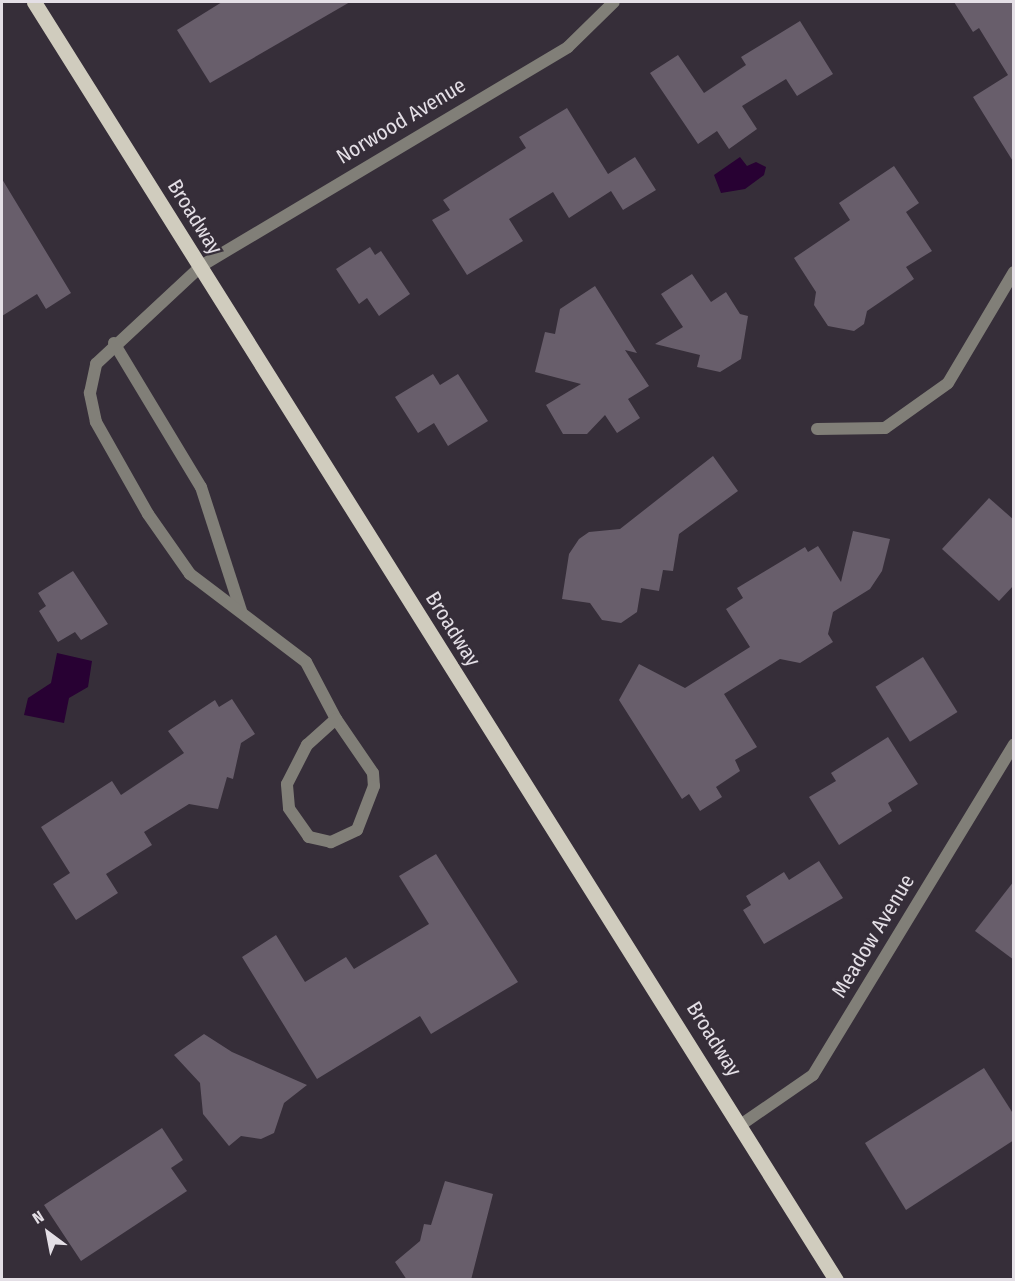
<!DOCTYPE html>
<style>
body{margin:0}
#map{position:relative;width:1015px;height:1281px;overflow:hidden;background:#362e39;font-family:"Fira Sans Condensed",sans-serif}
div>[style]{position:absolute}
.water>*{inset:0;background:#280133}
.building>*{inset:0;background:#685e6b;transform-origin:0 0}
.street>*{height:12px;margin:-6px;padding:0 6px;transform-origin:6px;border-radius:6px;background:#817f78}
.primary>*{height:15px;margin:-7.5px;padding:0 7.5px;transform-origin:7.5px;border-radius:7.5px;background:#d0ccbe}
span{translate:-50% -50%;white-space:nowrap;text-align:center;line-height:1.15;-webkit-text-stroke:4.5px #362e39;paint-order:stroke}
.street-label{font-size:21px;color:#e4dfe6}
.frame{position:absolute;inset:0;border:3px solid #e4dfe6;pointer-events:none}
.north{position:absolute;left:18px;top:1203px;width:60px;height:60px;-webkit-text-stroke:4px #362e39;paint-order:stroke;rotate:328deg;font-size:16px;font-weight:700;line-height:24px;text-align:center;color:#e4dfe6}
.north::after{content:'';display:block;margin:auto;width:21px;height:27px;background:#e4dfe6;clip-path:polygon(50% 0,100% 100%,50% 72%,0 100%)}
</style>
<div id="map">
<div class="water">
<i style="clip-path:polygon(740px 157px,747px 166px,756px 162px,766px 167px,764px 175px,745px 189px,721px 193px,714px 175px)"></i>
<i style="clip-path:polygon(57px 653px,92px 661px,88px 687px,69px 698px,64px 723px,24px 715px,28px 698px,51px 683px)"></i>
</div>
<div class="building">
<i style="clip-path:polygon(222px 2px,350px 2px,210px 83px,177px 30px)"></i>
<i style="clip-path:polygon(954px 2px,1014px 2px,1014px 163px,973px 97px,1008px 75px,979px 28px,973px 32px)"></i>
<i style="clip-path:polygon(800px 21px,833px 74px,797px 96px,786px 79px,742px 106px,757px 129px,729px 149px,717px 131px,698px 144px,650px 73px,678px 55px,704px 93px,746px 65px,741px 57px)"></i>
<i style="clip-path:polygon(567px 108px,608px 174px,635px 157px,656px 190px,623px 210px,611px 191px,569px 218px,553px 192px,509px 219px,523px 241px,467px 275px,432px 220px,450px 210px,443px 200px,526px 148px,519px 137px)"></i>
<i style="clip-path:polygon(894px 166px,919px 203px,906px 212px,932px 251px,906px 267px,914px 279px,867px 311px,864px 324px,854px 331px,828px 326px,814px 305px,816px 292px,794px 258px,850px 220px,839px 203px)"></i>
<i style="clip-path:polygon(2px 179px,71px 293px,46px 309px,37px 294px,2px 316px)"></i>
<i style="clip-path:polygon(370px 247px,375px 255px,381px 251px,410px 294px,379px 316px,367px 298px,359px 304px,336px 269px)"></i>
<i style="clip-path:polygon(692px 274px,711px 302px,726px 292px,740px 314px,748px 316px,741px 359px,720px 372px,697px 367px,700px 355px,655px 344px,683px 327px,661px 294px)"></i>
<i style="clip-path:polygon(595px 286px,637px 353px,625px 350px,649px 386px,628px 399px,640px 418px,617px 433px,605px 415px,587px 434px,563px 434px,546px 405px,581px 384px,535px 372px,545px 332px,555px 334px,560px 309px)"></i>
<i style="clip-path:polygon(433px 374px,440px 385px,458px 374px,488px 421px,448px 446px,434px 423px,418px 433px,395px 397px)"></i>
<i style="clip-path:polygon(713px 456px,738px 491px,679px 534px,673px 571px,663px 570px,659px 591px,641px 588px,637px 612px,621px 623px,602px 620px,590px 603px,562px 599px,569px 554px,579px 539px,589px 532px,620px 529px)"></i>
<i style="clip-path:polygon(989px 498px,1014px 520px,1014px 585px,999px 601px,942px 549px)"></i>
<i style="clip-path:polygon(853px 531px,890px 539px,882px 571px,870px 589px,833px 612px,828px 634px,833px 642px,800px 663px,780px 659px,724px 694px,757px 747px,735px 760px,740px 771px,716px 787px,722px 797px,700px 811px,689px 794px,682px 799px,619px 700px,639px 664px,685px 688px,750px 647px,726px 609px,743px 598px,737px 588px,805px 547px,808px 552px,818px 546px,841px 582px)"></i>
<i style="clip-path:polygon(73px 571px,108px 624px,81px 640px,75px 632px,58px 642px,39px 611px,46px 606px,38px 593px)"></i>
<i style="left:923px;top:657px;width:65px;height:56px;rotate:58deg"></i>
<i style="clip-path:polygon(232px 699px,255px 734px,241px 743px,233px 779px,227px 777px,218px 809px,189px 804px,144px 832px,152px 845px,106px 874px,118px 893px,76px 920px,53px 884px,70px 873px,41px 827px,112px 781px,121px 795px,184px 753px,168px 731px,215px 700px,219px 707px)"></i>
<i style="clip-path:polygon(888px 737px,918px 784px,888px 803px,892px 811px,839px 845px,809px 797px,836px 781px,831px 773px)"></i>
<i style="clip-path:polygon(436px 854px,518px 982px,431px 1034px,420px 1016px,317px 1079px,242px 957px,276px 935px,305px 982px,346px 957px,354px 969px,429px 924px,399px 876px)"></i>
<i style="clip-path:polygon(819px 861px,843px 898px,764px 944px,743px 910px,751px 905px,746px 896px,784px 872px,789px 880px)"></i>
<i style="clip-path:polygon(1014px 881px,1014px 960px,975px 931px)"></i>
<i style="clip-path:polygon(204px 1034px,232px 1052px,307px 1085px,284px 1103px,274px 1133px,261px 1139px,241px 1136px,229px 1146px,203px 1114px,200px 1083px,174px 1055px)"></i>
<i style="clip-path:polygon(984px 1068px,1014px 1115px,1014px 1140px,906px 1210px,865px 1143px)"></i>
<i style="clip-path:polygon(162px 1128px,183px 1160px,171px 1168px,187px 1191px,81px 1261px,44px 1205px)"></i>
<i style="clip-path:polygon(445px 1181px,493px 1194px,471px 1280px,407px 1280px,395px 1262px,420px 1241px,424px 1224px,431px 1225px)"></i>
</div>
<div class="street">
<i style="left:114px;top:343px;width:168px;rotate:58.9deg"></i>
<i style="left:201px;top:487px;width:130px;rotate:72.1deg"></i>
<i style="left:817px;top:429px;width:68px;rotate:-0.8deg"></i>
<i style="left:885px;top:428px;width:77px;rotate:-35.5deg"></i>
<i style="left:948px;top:383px;width:129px;rotate:-59.3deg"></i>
<i style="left:336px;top:719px;width:64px;rotate:-117.8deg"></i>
<i style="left:306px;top:662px;width:146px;rotate:-142.8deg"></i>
<i style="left:190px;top:574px;width:73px;rotate:-125deg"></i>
<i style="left:148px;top:514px;width:106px;rotate:-119.5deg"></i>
<i style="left:96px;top:422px;width:30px;rotate:-102deg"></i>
<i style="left:90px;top:393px;width:30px;rotate:-78deg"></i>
<i style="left:96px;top:364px;width:144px;rotate:-43deg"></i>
<i style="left:201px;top:266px;width:427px;rotate:-30.8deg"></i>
<i style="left:568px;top:47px;width:64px;rotate:-44.4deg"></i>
<i style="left:336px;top:719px;width:65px;rotate:55.6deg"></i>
<i style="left:373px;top:773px;width:13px;rotate:86deg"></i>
<i style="left:374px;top:786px;width:47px;rotate:111.1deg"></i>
<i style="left:357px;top:830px;width:29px;rotate:155deg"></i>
<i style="left:331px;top:842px;width:23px;rotate:-167deg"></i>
<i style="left:309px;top:837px;width:35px;rotate:-125deg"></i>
<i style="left:289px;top:808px;width:24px;rotate:-95deg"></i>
<i style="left:287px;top:784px;width:44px;rotate:-62.9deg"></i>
<i style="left:307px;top:745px;width:39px;rotate:-42deg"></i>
<i style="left:742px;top:1124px;width:86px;rotate:-34.6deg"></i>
<i style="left:813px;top:1075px;width:387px;rotate:-58.7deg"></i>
</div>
<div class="primary">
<i style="left:34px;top:2px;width:1509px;rotate:57.89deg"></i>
</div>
<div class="street-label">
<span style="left:401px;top:121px;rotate:-31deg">Norwood Avenue</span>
<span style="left:195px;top:217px;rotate:58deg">Broadway</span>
<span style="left:453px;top:629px;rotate:58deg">Broadway</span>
<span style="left:873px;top:936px;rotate:-59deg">Meadow Avenue</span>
<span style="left:714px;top:1039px;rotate:58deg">Broadway</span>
</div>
<div class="frame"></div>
<div class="north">N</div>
</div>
